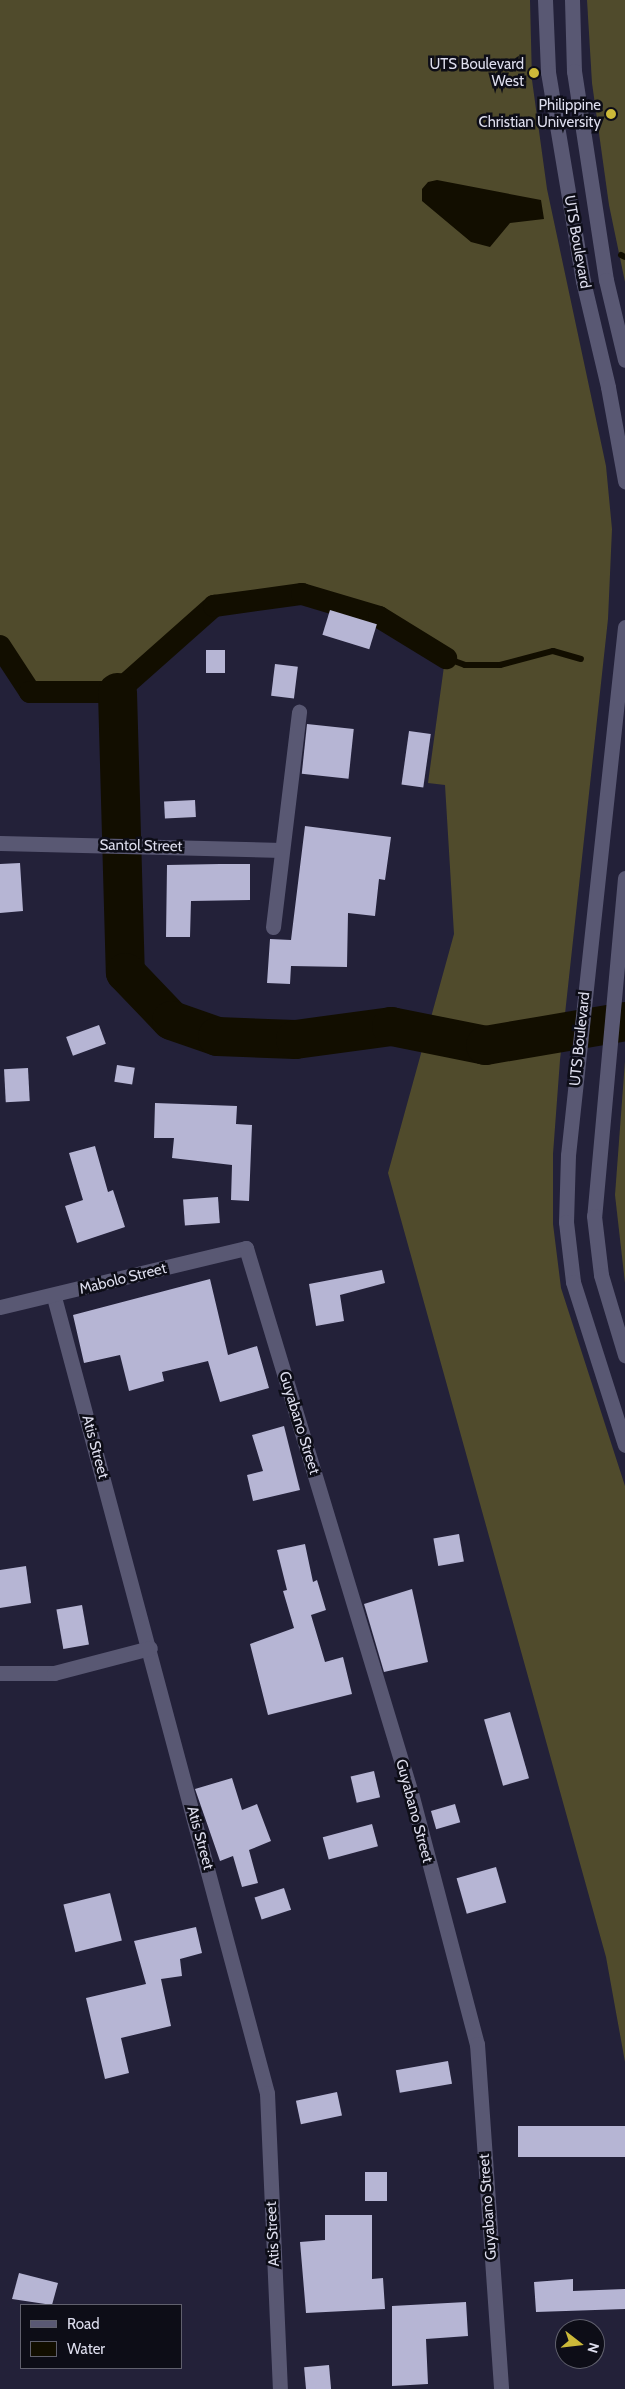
<!DOCTYPE html>
<style>
body{margin:0}
#map{position:relative;width:625px;height:2389px;overflow:hidden;background:#232139;font-family:Cabin,sans-serif}
div>[style]{position:absolute}
.forest>*{inset:0;background:#504b2c}
.water>*{inset:0;background:#120e00}
.stream>*{height:6px;margin:-3px;padding:0 3px;transform-origin:3px;border-radius:3px;background:#120e00}
.canal>*{height:22px;margin:-11px;padding:0 11px;transform-origin:11px;border-radius:11px;background:#120e00}
.river>*{height:39px;margin:-19.5px;padding:0 19.5px;transform-origin:19.5px;border-radius:19.5px;background:#120e00}
.building>*{inset:0;background:#b6b5d4;transform-origin:0 0}
.minor>*{height:15px;margin:-7.5px;padding:0 7.5px;transform-origin:7.5px;border-radius:7.5px;background:#595873}
.secondary>*{height:15px;margin:-7.5px;padding:0 7.5px;transform-origin:7.5px;border-radius:7.5px;background:#595873}
.dots>*{width:14px;height:14px;translate:-50% -50%;box-sizing:border-box;border:2px solid #0d0d17;border-radius:50%}
span{translate:-50% -50%;white-space:nowrap;text-align:center;line-height:1.15;-webkit-text-stroke:5px #0d0d17;paint-order:stroke}
.poi-label{font-size:15px;color:#dddded}
.right{translate:-100% -50%;text-align:right}
.street-label{font-size:15px;color:#dddded}
.legend{position:absolute;left:20px;top:2304px;width:162px;height:65px;box-sizing:border-box;background:#0d0d17;border:1px solid #60606d;margin:0;padding:6px 9px;list-style:none;font-size:15px;color:#dddded}
.legend li{display:flex;align-items:center;gap:10px;height:25px}
.legend b{width:25px;border:1px solid #60606d}
.north{position:absolute;left:555px;top:2319px;width:50px;height:50px;box-sizing:border-box;background:#0d0d17;border:1px solid #60606d;border-radius:50%;rotate:106deg;font-size:14px;font-weight:700;line-height:20px;text-align:center;color:#dddded}
.north::after{content:'';display:block;margin:auto;width:18px;height:22px;background:#ccb939;clip-path:polygon(50% 0,100% 100%,50% 72%,0 100%)}
</style>
<div id="map">
<div class="forest">
<i style="clip-path:polygon(0 0,530px 0,532px 80px,547px 189px,606px 466px,612px 529px,608px 619px,560px 1060px,553px 1154px,553px 1224px,561px 1288px,625px 1486px,625px 2062px,606px 1957px,388px 1173px,454px 934px,445px 785px,428px 783px,445px 659px,379px 617px,302px 594px,214px 606px,117px 692px,30px 692px,0 646px)"></i>
<i style="clip-path:polygon(587px 0,625px 0,625px 282px,609px 205px,592px 83px)"></i>
<i style="clip-path:polygon(625px 1061px,625px 1283px,615px 1195px)"></i>
</div>
<div class="water">
<i style="clip-path:polygon(437px 180px,541px 200px,544px 219px,510px 223px,490px 247px,471px 242px,422px 201px,422px 189px,428px 182px)"></i>
</div>
<div class="stream">
<i style="left:621px;top:255px;width:4px;rotate:27deg"></i>
<i style="left:446px;top:658px;width:20px;rotate:20deg"></i>
<i style="left:465px;top:665px;width:35px"></i>
<i style="left:500px;top:665px;width:55px;rotate:-14.8deg"></i>
<i style="left:553px;top:651px;width:29px;rotate:16deg"></i>
</div>
<div class="canal">
<i style="left:0;top:646px;width:55px;rotate:56.9deg"></i>
<i style="left:30px;top:692px;width:87px"></i>
<i style="left:117px;top:692px;width:130px;rotate:-41.6deg"></i>
<i style="left:214px;top:606px;width:89px;rotate:-7.8deg"></i>
<i style="left:302px;top:594px;width:80px;rotate:16.6deg"></i>
<i style="left:379px;top:617px;width:79px;rotate:31.5deg"></i>
</div>
<div class="river">
<i style="left:117px;top:692px;width:280px;rotate:88.4deg"></i>
<i style="left:125px;top:972px;width:66px;rotate:46.2deg"></i>
<i style="left:171px;top:1020px;width:49px;rotate:19.2deg"></i>
<i style="left:217px;top:1036px;width:78px;rotate:2.2deg"></i>
<i style="left:295px;top:1039px;width:97px;rotate:-7.7deg"></i>
<i style="left:391px;top:1026px;width:96px;rotate:11.4deg"></i>
<i style="left:485px;top:1045px;width:142px;rotate:-9.7deg"></i>
</div>
<div class="building">
<i style="left:330px;top:610px;width:49px;height:26px;rotate:17deg"></i>
<i style="left:206px;top:650px;width:19px;height:23px"></i>
<i style="left:275px;top:664px;width:23px;height:32px;rotate:7deg"></i>
<i style="left:307px;top:724px;width:47px;height:50px;rotate:6deg"></i>
<i style="left:409px;top:731px;width:22px;height:54px;rotate:8deg"></i>
<i style="left:195px;top:800px;width:17px;height:31px;rotate:87deg"></i>
<i style="clip-path:polygon(305px 826px,391px 837px,385px 880px,379px 879px,375px 916px,348px 913px,347px 967px,291px 966px,290px 984px,267px 983px,270px 939px,291px 940px)"></i>
<i style="clip-path:polygon(20px 863px,23px 911px,0 913px,0 864px)"></i>
<i style="clip-path:polygon(220px 864px,250px 864px,250px 900px,191px 901px,190px 937px,166px 937px,167px 865px)"></i>
<i style="left:99px;top:1025px;width:20px;height:35px;rotate:70deg"></i>
<i style="left:117px;top:1065px;width:18px;height:17px;rotate:9deg"></i>
<i style="left:28px;top:1068px;width:33px;height:24px;rotate:87deg"></i>
<i style="clip-path:polygon(155px 1103px,237px 1106px,236px 1124px,252px 1125px,249px 1201px,231px 1200px,232px 1165px,172px 1158px,174px 1138px,154px 1138px)"></i>
<i style="clip-path:polygon(95px 1146px,108px 1192px,113px 1190px,125px 1227px,77px 1243px,65px 1206px,83px 1200px,69px 1153px)"></i>
<i style="left:218px;top:1197px;width:26px;height:35px;rotate:86deg"></i>
<i style="clip-path:polygon(382px 1270px,385px 1283px,340px 1295px,344px 1321px,316px 1326px,309px 1284px)"></i>
<i style="clip-path:polygon(210px 1279px,228px 1355px,257px 1346px,269px 1388px,220px 1402px,208px 1361px,162px 1372px,164px 1381px,129px 1391px,120px 1355px,84px 1363px,73px 1315px)"></i>
<i style="clip-path:polygon(284px 1426px,300px 1490px,253px 1501px,247px 1475px,263px 1471px,252px 1435px)"></i>
<i style="left:459px;top:1534px;width:28px;height:26px;rotate:80deg"></i>
<i style="clip-path:polygon(305px 1544px,313px 1582px,317px 1580px,326px 1610px,311px 1615px,325px 1662px,343px 1657px,352px 1694px,268px 1715px,250px 1644px,294px 1628px,283px 1591px,287px 1590px,277px 1550px)"></i>
<i style="clip-path:polygon(26px 1566px,31px 1603px,0 1608px,0 1570px)"></i>
<i style="clip-path:polygon(412px 1589px,428px 1662px,384px 1672px,364px 1604px)"></i>
<i style="left:82px;top:1605px;width:40px;height:26px;rotate:80deg"></i>
<i style="left:510px;top:1712px;width:69px;height:27px;rotate:74deg"></i>
<i style="left:374px;top:1771px;width:27px;height:24px;rotate:77deg"></i>
<i style="clip-path:polygon(232px 1778px,242px 1810px,257px 1804px,271px 1841px,249px 1850px,258px 1883px,242px 1887px,233px 1856px,220px 1861px,195px 1789px)"></i>
<i style="left:455px;top:1804px;width:19px;height:25px;rotate:74deg"></i>
<i style="left:372px;top:1824px;width:23px;height:51px;rotate:75deg"></i>
<i style="left:496px;top:1867px;width:37px;height:41px;rotate:74deg"></i>
<i style="left:284px;top:1888px;width:23px;height:31px;rotate:72deg"></i>
<i style="left:110px;top:1893px;width:49px;height:48px;rotate:76deg"></i>
<i style="clip-path:polygon(196px 1927px,202px 1953px,180px 1959px,182px 1976px,161px 1979px,171px 2026px,121px 2038px,129px 2073px,105px 2079px,86px 1998px,146px 1984px,134px 1941px)"></i>
<i style="left:448px;top:2061px;width:23px;height:53px;rotate:80deg"></i>
<i style="left:337px;top:2092px;width:24px;height:42px;rotate:78deg"></i>
<i style="left:625px;top:2126px;width:31px;height:107px;rotate:90deg"></i>
<i style="left:365px;top:2172px;width:22px;height:29px"></i>
<i style="clip-path:polygon(325px 2215px,372px 2215px,372px 2279px,383px 2278px,385px 2309px,306px 2313px,300px 2242px,325px 2240px)"></i>
<i style="clip-path:polygon(19px 2273px,58px 2283px,52px 2305px,12px 2299px)"></i>
<i style="clip-path:polygon(573px 2279px,573px 2291px,625px 2289px,625px 2309px,536px 2312px,534px 2282px)"></i>
<i style="clip-path:polygon(466px 2302px,468px 2336px,426px 2339px,428px 2384px,392px 2386px,392px 2306px)"></i>
<i style="left:329px;top:2365px;width:24px;height:25px;rotate:85deg"></i>
</div>
<div class="minor">
<i style="left:0;top:843px;width:282px;rotate:1.4deg"></i>
<i style="left:273px;top:927px;width:217px;rotate:-83.1deg"></i>
<i style="left:54px;top:1297px;width:824px;rotate:75.02deg"></i>
<i style="left:267px;top:2093px;width:296px;rotate:87.5deg"></i>
<i style="left:0;top:1307px;width:253px;rotate:-13.5deg"></i>
<i style="left:246px;top:1248px;width:569px;rotate:73.16deg"></i>
<i style="left:411px;top:1793px;width:260px;rotate:75.3deg"></i>
<i style="left:477px;top:2044px;width:346px;rotate:86deg"></i>
<i style="left:0;top:1673px;width:54px"></i>
<i style="left:54px;top:1673px;width:99px;rotate:-14.6deg"></i>
</div>
<div class="secondary">
<i style="left:545px;top:0;width:72px;rotate:87.6deg"></i>
<i style="left:548px;top:72px;width:212px;rotate:80.5deg"></i>
<i style="left:583px;top:281px;width:109px;rotate:76.7deg"></i>
<i style="left:608px;top:387px;width:96px;rotate:79.7deg"></i>
<i style="left:572px;top:0;width:71px;rotate:88.4deg"></i>
<i style="left:574px;top:71px;width:211px;rotate:81.3deg"></i>
<i style="left:606px;top:280px;width:82px;rotate:76.6deg"></i>
<i style="left:625px;top:627px;width:531px;rotate:96.16deg"></i>
<i style="left:568px;top:1155px;width:67px;rotate:91.7deg"></i>
<i style="left:566px;top:1222px;width:60px;rotate:83.3deg"></i>
<i style="left:573px;top:1282px;width:171px;rotate:72.3deg"></i>
<i style="left:625px;top:878px;width:339px;rotate:95.2deg"></i>
<i style="left:594px;top:1216px;width:59px;rotate:83.2deg"></i>
<i style="left:601px;top:1275px;width:84px;rotate:73.3deg"></i>
</div>
<div class="dots">
<i style="left:534px;top:73px;background:#ccb939"></i>
<i style="left:611px;top:114px;background:#ccb939"></i>
</div>
<div class="poi-label">
<span class="right" style="left:524px;top:73px">UTS Boulevard<br>West</span>
<span class="right" style="left:601px;top:114px">Philippine<br>Christian University</span>
</div>
<div class="street-label">
<span style="left:577px;top:242px;rotate:80deg">UTS Boulevard</span>
<span style="left:141px;top:846px;rotate:1deg">Santol Street</span>
<span style="left:580px;top:1039px;rotate:-84deg">UTS Boulevard</span>
<span style="left:123px;top:1279px;rotate:-14deg">Mabolo Street</span>
<span style="left:299px;top:1423px;rotate:73deg">Guyabano Street</span>
<span style="left:95px;top:1447px;rotate:75deg">Atis Street</span>
<span style="left:414px;top:1811px;rotate:75deg">Guyabano Street</span>
<span style="left:200px;top:1838px;rotate:75deg">Atis Street</span>
<span style="left:488px;top:2207px;rotate:-94deg">Guyabano Street</span>
<span style="left:273px;top:2234px;rotate:-93deg">Atis Street</span>
</div>
<ul class="legend">
<li><b style="height:6px;background:#595873"></b>Road</li>
<li><b style="height:14px;background:#120e00"></b>Water</li>
</ul>
<div class="north">N</div>
</div>
